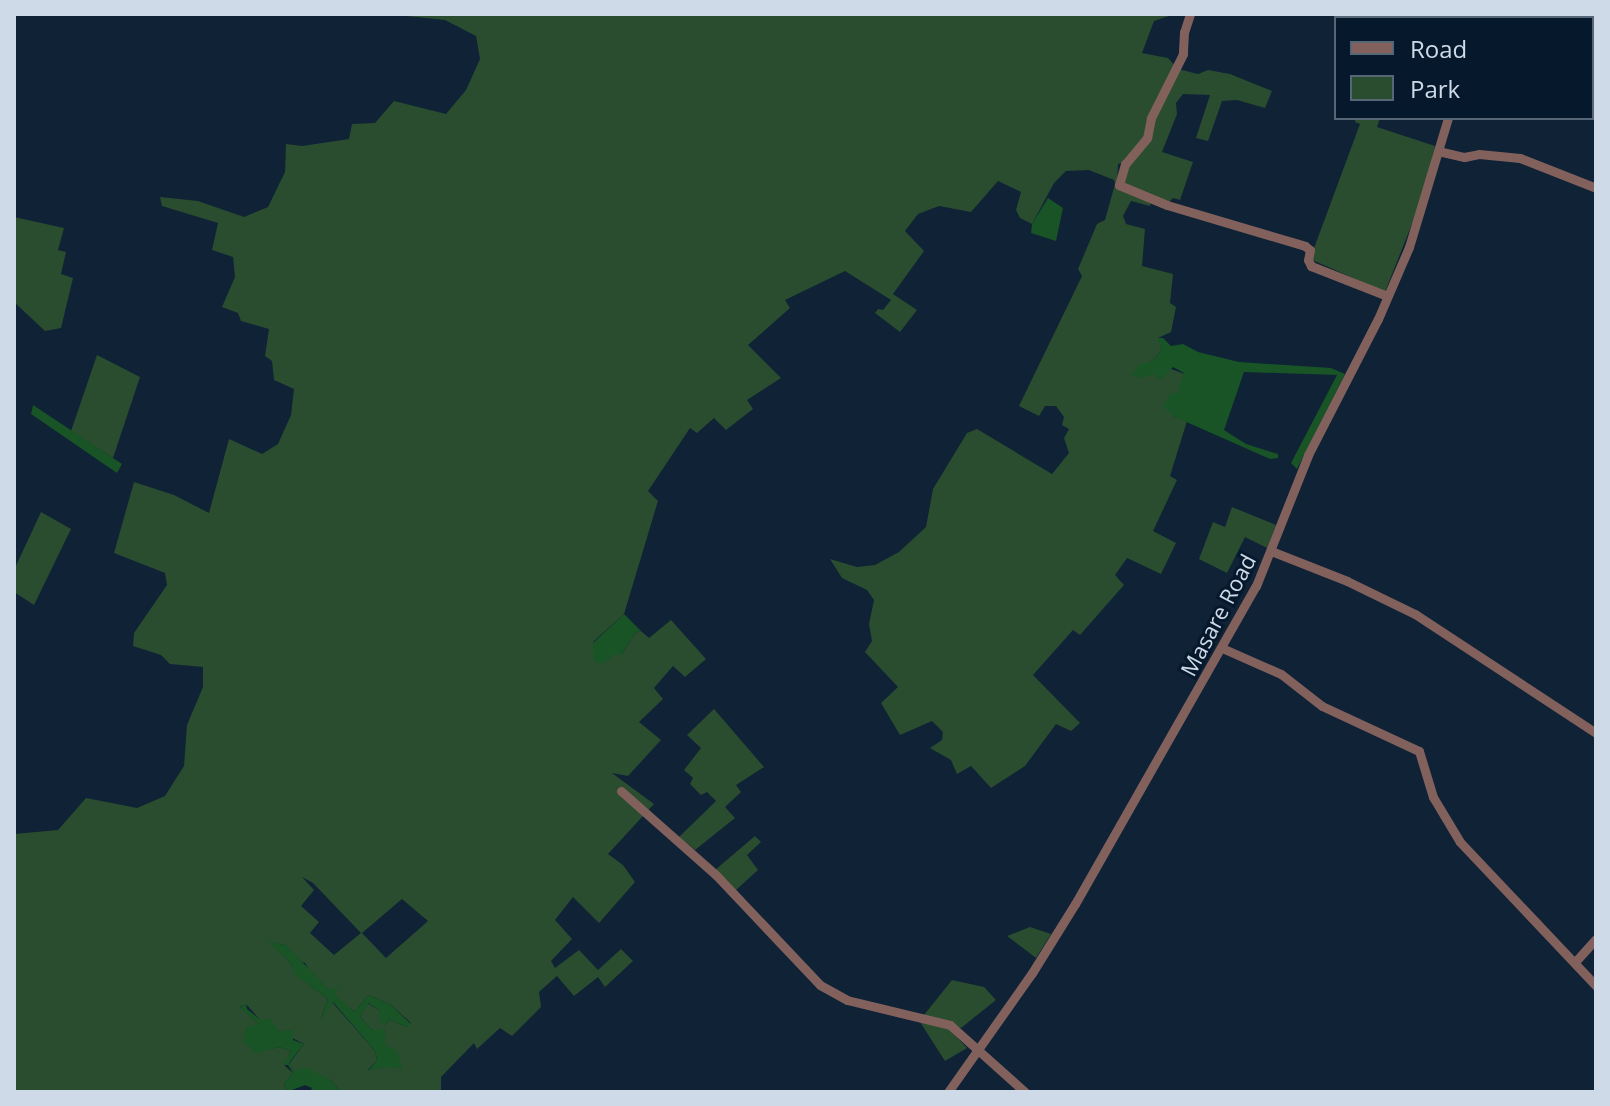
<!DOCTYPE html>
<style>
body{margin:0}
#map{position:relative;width:1610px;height:1106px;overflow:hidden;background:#0f2236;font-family:"Open Sans",sans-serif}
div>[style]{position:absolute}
.green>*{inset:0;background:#2a4c2f}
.forest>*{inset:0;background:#185425}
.minor>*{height:9px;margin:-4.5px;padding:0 4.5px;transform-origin:4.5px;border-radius:4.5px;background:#82615d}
span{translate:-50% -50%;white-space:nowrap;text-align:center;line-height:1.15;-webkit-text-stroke:6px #06192c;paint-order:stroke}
.street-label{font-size:22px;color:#cedae8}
.frame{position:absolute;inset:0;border:16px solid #cedae8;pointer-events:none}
.legend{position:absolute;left:1334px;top:16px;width:260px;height:104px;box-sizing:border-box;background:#06192c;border:2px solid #566677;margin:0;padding:10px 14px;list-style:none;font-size:24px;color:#cedae8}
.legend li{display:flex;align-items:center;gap:16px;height:40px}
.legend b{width:40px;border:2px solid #566677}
</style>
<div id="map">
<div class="green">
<i style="clip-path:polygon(evenodd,387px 14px,1175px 14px,1154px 21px,1142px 53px,1168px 58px,1178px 69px,1198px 74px,1208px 70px,1230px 74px,1272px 91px,1265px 108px,1237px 100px,1222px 101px,1208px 141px,1196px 138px,1210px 95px,1183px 94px,1176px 103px,1177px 114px,1162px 152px,1193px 162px,1180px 200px,1173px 198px,1168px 203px,1126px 185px,1123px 181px,1129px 161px,1118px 164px,1117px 186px,1151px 200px,1150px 206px,1131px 201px,1123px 216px,1126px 224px,1145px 229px,1142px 266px,1173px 274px,1170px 303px,1176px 307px,1171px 332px,1158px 338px,1162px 350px,1151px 362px,1185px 374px,1173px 416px,1187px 421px,1170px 476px,1177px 480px,1153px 531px,1176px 543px,1161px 574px,1127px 558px,1115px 575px,1124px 585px,1080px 635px,1073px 630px,1033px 675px,1080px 723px,1071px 731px,1056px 724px,1025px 766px,991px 788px,971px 766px,957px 774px,951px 760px,930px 748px,942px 740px,943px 732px,932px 721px,900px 735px,881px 703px,898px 687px,865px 652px,872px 641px,869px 624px,874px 600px,867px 590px,842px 578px,830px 559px,857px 567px,875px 565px,899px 552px,926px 527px,933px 489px,967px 433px,977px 429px,1052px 474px,1069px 453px,1064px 438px,1069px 429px,1062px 425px,1064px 417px,1056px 406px,1045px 406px,1039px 416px,1019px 406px,1082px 276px,1078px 269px,1097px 224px,1105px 220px,1115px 184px,1114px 180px,1089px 170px,1066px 171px,1054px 183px,1032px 224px,1020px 218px,1016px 210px,1021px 192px,998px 181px,971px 212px,939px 206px,918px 214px,905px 231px,924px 251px,893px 294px,917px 310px,900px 332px,875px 313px,878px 309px,883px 310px,891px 300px,845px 271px,785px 300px,790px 308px,748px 345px,781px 378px,747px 400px,753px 409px,726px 430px,714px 418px,697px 433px,690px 428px,648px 491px,658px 501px,624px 614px,593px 642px,621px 655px,635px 633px,641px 631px,649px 638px,671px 620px,706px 659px,685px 677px,673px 666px,654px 688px,663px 699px,639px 722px,661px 740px,628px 776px,612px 773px,654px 804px,608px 854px,623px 865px,635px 882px,599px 923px,573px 897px,555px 920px,572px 939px,551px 961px,555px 968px,579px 950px,598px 970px,621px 949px,633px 961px,605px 987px,598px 977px,574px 996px,557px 976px,539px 992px,541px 1007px,512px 1036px,500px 1028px,477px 1049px,474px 1043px,441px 1077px,441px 1092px,341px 1092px,331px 1080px,294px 1072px,289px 1064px,304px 1044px,262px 1022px,246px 1004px,240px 1007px,260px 1025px,256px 1052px,279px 1047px,291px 1051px,284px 1065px,293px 1073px,284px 1084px,287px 1092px,14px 1092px,14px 834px,58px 830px,86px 798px,137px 808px,165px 796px,184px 766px,187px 725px,203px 687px,203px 667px,170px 664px,161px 655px,133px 646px,134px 633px,167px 585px,165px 573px,114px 553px,134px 482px,174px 495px,209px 513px,229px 439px,262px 454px,278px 444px,291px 415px,294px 389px,274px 380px,272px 361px,265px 356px,269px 329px,241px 321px,238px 313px,222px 307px,235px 277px,233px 257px,212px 250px,218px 223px,162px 206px,160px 197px,198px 201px,244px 217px,268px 207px,285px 172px,286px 144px,302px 146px,349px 139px,352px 124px,375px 123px,394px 101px,446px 114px,466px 90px,480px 59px,476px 36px,445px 20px,387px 14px,302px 877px,313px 883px,361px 933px,334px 955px,310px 933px,319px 922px,301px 906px,314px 890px,302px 877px,387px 14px,402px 899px,428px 921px,386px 958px,362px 933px,402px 899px,387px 14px,270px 943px,286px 945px,295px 959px,305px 963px,312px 975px,354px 1012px,369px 995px,391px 1005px,411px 1023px,406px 1027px,389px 1019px,385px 1025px,379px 1010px,367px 1003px,360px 1017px,386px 1045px,383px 1067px,368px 1070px,377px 1060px,375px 1051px,332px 1002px,321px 1018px,328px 999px,295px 974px,290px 962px,270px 943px)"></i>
<i style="clip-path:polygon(1356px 118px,1380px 118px,1377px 127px,1435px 146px,1423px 196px,1385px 292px,1310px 259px,1360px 124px,1355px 122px)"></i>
<i style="clip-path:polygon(14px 217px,64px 228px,58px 250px,66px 252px,61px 274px,73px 278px,61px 328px,45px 331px,14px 302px)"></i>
<i style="clip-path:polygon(97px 355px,140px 377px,113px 458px,71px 431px)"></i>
<i style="clip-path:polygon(1232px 507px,1276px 525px,1267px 548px,1245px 537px,1227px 573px,1199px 559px,1213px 522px,1225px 527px)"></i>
<i style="clip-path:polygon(41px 512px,71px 529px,34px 605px,14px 592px,14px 570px)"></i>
<i style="clip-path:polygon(714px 709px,764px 767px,736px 785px,741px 792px,725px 807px,735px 818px,695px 850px,679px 837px,716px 801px,707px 792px,701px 795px,690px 784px,693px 778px,684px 770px,701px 748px,687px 735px)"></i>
<i style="clip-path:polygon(755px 836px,761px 842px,747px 855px,758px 870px,736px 890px,715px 870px)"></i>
<i style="clip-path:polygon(1030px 927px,1051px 934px,1036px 958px,1007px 936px)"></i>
<i style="clip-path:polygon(952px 980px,984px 987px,996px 1000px,961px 1028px,924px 1015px)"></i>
<i style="clip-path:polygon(920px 1022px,948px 1028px,967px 1048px,945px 1061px)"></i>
</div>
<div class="forest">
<i style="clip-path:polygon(1048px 198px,1063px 208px,1056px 241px,1031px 233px,1032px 224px)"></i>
<i style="clip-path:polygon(1157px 338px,1163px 338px,1171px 346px,1183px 344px,1198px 352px,1239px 362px,1331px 368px,1345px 374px,1297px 469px,1291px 463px,1337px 375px,1244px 372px,1224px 430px,1246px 444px,1278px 454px,1278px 458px,1270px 459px,1173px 416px,1163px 406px,1170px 394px,1178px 392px,1184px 373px,1173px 367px,1160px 380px,1154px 374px,1142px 378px,1132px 375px,1139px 364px,1151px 362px,1162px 350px)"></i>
<i style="clip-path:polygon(33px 405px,122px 464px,117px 473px,31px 414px)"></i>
<i style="clip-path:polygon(624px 614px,641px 631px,635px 633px,621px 655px,614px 655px,604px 663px,594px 662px,593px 643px)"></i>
<i style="clip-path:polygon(268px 942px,286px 945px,329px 990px,338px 987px,335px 994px,354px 1012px,369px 995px,391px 1005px,411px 1024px,406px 1027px,389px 1019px,385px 1025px,380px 1022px,379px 1010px,368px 1003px,360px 1017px,372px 1030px,384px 1029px,386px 1045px,397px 1051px,402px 1068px,383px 1067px,368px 1071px,377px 1060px,375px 1051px,333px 1002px,320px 1021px,328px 999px,294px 974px,290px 962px)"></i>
<i style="clip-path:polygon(246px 1003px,247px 1009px,262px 1021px,270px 1018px,278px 1031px,293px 1030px,293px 1040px,304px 1044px,289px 1063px,294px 1071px,306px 1067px,331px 1080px,341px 1092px,310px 1092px,312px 1088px,305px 1085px,287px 1092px,284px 1084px,293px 1073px,288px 1065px,283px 1065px,291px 1051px,279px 1047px,256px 1053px,243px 1042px,246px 1027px,259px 1024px,240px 1008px)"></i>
</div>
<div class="minor">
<i style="left:1190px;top:14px;width:19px;rotate:108deg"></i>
<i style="left:1184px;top:32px;width:22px;rotate:93deg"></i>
<i style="left:1183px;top:54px;width:72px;rotate:116.6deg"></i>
<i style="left:1151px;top:118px;width:20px;rotate:101deg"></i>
<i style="left:1147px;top:138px;width:34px;rotate:130deg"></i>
<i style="left:1125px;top:164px;width:22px;rotate:106deg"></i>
<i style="left:1119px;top:185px;width:52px;rotate:22.6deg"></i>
<i style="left:1167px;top:205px;width:144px;rotate:16.5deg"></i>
<i style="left:1305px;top:246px;width:6px;rotate:39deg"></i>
<i style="left:1310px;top:250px;width:10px;rotate:101deg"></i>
<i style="left:1308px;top:260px;width:7px;rotate:63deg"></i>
<i style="left:1311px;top:266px;width:82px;rotate:21.5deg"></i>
<i style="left:1481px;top:18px;width:4px;rotate:-76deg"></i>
<i style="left:1438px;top:151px;width:27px;rotate:13deg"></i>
<i style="left:1464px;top:157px;width:15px;rotate:-11deg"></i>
<i style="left:1479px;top:154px;width:41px;rotate:5.6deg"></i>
<i style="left:1520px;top:158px;width:82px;rotate:21.5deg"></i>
<i style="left:1271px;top:551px;width:82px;rotate:21.5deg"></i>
<i style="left:1347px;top:581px;width:76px;rotate:25.9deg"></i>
<i style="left:1415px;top:614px;width:217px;rotate:33.3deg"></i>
<i style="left:1222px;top:648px;width:64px;rotate:23.8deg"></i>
<i style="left:1281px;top:674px;width:52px;rotate:38deg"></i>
<i style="left:1322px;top:706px;width:107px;rotate:24.9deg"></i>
<i style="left:1419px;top:751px;width:48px;rotate:73.1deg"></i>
<i style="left:1433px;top:797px;width:52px;rotate:59deg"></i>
<i style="left:1460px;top:842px;width:198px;rotate:46.6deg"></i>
<i style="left:621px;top:791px;width:127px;rotate:41.5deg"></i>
<i style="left:716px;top:875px;width:151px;rotate:46.6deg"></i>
<i style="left:820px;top:985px;width:31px;rotate:29deg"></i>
<i style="left:847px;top:1000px;width:106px;rotate:13.6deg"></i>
<i style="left:950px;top:1025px;width:101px;rotate:41.8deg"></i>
<i style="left:1575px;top:962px;width:31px;rotate:-48deg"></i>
<i style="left:948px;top:1092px;width:146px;rotate:-54.8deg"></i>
<i style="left:1032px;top:973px;width:81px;rotate:-58.1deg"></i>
<i style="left:1075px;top:904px;width:366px;rotate:-60.4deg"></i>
<i style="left:1256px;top:586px;width:141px;rotate:-68.3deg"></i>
<i style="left:1308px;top:455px;width:153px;rotate:-62.8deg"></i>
<i style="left:1378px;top:319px;width:78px;rotate:-66.7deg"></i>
<i style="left:1409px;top:247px;width:135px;rotate:-73.2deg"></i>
</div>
<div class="street-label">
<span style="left:1218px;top:615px;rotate:-62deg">Masare Road</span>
</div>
<div class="frame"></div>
<ul class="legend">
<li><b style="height:10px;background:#82615d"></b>Road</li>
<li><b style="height:22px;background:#2a4c2f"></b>Park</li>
</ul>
</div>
